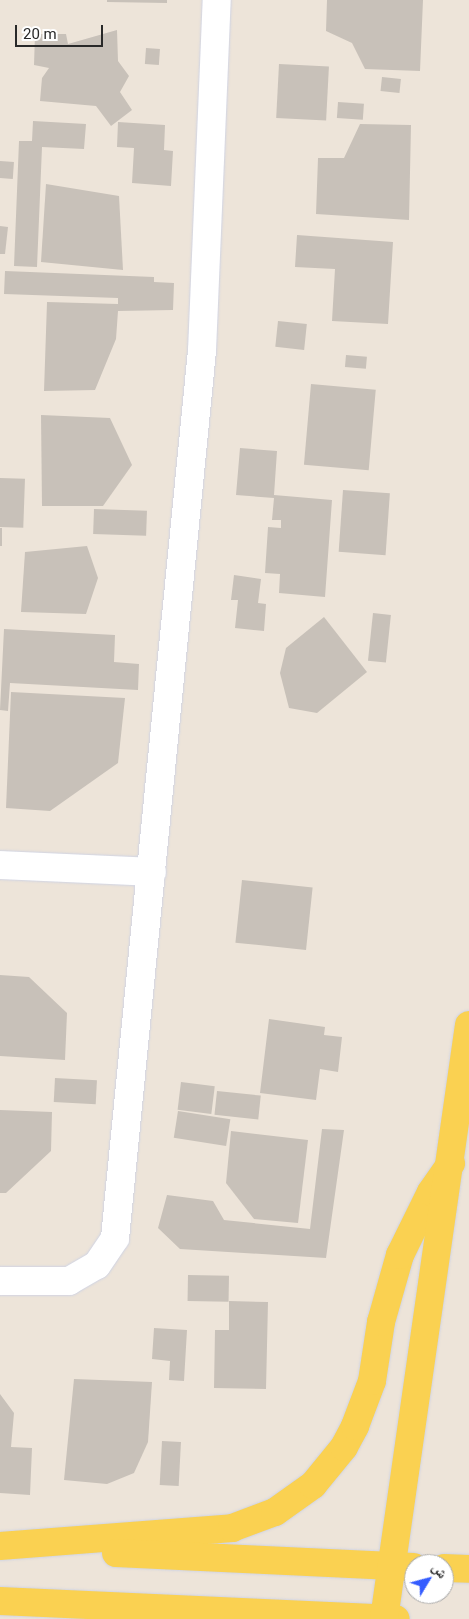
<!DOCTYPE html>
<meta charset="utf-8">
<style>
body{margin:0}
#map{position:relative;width:469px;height:1619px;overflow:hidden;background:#ede4d9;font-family:Roboto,"Noto Naskh Arabic",sans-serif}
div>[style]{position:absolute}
.building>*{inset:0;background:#c8c1b9;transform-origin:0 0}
.roads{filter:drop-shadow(0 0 1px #cfd3e3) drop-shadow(0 0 1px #cfd3e3)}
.minor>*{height:28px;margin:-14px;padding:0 14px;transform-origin:14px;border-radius:14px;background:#fff}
.major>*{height:28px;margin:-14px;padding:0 14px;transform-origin:14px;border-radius:14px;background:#fad151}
span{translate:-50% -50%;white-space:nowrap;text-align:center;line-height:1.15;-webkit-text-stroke:4.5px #fff;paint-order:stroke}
.north{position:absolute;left:404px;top:1554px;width:50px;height:50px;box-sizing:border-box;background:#fff;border:1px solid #a9a9a9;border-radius:50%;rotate:53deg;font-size:14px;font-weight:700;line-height:20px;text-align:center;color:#292929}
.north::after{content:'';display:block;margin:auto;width:18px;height:22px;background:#345cff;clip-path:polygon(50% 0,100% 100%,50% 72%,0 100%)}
.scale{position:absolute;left:15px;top:25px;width:88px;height:22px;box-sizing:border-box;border:2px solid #292929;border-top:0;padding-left:6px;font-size:15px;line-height:18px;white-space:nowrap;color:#292929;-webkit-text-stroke:4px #fff;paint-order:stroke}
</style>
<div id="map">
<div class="building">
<i style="clip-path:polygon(107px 0,167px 0,167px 3px,107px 2px)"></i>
<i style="clip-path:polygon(327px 0,423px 0,420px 71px,365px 69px,352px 43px,326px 31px)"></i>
<i style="clip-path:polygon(117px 30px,118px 61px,129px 76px,120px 92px,132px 110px,111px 126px,96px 106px,40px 101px,42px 78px,49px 68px,34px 65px,35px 34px,66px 34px,68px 44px)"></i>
<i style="left:146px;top:48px;width:14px;height:16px;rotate:4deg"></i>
<i style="left:279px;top:64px;width:50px;height:54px;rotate:3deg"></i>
<i style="left:382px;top:77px;width:19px;height:14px;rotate:6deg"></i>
<i style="left:338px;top:102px;width:26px;height:16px;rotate:4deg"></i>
<i style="clip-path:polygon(33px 121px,86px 124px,84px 149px,42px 147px,37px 267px,14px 266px,19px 141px,32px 141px)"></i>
<i style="clip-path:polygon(118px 122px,165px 125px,164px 150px,173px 151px,171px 186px,132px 183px,134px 148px,117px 147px)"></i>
<i style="clip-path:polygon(360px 124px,411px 125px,409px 220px,316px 214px,318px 158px,344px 158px)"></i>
<i style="left:0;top:161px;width:14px;height:17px;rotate:4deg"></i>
<i style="clip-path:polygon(46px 184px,119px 196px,123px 270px,41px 262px)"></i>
<i style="clip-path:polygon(0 226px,8px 227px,5px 254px,0 254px)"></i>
<i style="clip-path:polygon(297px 235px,393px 242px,388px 324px,332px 321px,335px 269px,295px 267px)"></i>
<i style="clip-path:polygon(5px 271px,154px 277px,154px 282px,174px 283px,173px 310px,118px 311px,116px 339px,95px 390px,44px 391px,47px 302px,118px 304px,118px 298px,4px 294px)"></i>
<i style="left:278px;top:321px;width:29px;height:26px;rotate:6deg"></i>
<i style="left:346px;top:355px;width:21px;height:12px;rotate:5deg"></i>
<i style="left:311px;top:384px;width:65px;height:81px;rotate:5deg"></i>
<i style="clip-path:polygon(41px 415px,110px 418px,132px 465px,103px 506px,42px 506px)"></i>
<i style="clip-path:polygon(240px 448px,277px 451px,274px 495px,332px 500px,325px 597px,279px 593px,280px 574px,265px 573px,268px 527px,281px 528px,281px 520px,272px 520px,274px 498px,236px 495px)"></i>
<i style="left:0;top:478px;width:25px;height:49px;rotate:2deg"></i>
<i style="left:343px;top:490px;width:47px;height:62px;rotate:4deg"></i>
<i style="left:94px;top:509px;width:53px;height:25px;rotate:2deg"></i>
<i style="left:0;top:528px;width:2px;height:18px"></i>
<i style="clip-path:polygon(87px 546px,98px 578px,86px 614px,21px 612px,25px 552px)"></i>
<i style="clip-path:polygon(234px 575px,261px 579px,258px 603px,266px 604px,264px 631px,235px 628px,238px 600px,231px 600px)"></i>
<i style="left:373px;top:613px;width:18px;height:48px;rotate:6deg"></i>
<i style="clip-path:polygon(324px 617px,367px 672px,317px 713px,289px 708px,280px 673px,286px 648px)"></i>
<i style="clip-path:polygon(4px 629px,115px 635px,114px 662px,139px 664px,138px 690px,10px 683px,8px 711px,0 710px)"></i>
<i style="clip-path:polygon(11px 692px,125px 698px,118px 763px,50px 811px,6px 808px)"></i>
<i style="left:242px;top:880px;width:71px;height:63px;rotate:6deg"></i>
<i style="clip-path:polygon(0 975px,29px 977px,67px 1013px,65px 1060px,0 1056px)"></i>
<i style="clip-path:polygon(269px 1019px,325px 1027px,324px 1035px,342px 1037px,338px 1072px,320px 1069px,316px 1100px,260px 1093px)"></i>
<i style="left:55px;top:1078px;width:42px;height:24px;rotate:3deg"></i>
<i style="left:181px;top:1082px;width:34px;height:28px;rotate:7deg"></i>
<i style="left:217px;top:1091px;width:44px;height:24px;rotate:6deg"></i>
<i style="clip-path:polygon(0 1110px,52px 1112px,51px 1151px,6px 1193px,0 1193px)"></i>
<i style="left:178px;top:1111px;width:53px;height:27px;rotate:9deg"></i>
<i style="clip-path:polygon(322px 1129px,344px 1130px,326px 1258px,180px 1249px,158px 1228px,167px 1195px,213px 1201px,224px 1220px,310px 1229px)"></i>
<i style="clip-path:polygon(231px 1131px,308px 1140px,298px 1223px,254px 1219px,226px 1183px)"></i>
<i style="left:188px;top:1275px;width:41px;height:26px;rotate:1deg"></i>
<i style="clip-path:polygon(229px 1301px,268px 1302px,266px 1389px,214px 1388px,215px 1330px,229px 1330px)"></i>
<i style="clip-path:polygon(154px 1328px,187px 1330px,184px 1381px,169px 1380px,170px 1361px,152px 1359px)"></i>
<i style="clip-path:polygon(74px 1379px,152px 1382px,148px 1442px,134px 1473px,107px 1484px,64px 1480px)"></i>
<i style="clip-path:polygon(0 1394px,14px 1413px,11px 1447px,32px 1448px,30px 1495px,0 1493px)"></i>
<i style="left:162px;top:1441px;width:19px;height:44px;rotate:3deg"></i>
</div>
<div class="roads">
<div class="minor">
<i style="left:0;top:865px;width:152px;rotate:2.6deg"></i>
<i style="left:0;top:1281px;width:69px"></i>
<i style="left:69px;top:1281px;width:32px;rotate:-30deg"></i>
<i style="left:97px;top:1265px;width:32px;rotate:-56deg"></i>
<i style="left:115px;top:1238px;width:891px;rotate:-84.4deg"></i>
<i style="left:202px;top:351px;width:351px;rotate:-87.6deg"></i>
</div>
<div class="major">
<i style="left:0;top:1546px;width:233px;rotate:-4.4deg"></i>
<i style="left:232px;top:1528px;width:46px;rotate:-20.4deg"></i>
<i style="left:275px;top:1512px;width:47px;rotate:-35.4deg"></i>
<i style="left:313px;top:1485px;width:49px;rotate:-50.8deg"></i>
<i style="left:344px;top:1447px;width:24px;rotate:-62deg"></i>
<i style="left:355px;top:1426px;width:48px;rotate:-69.3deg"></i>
<i style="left:372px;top:1381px;width:60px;rotate:-81.3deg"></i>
<i style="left:381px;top:1322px;width:70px;rotate:-74.2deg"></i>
<i style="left:400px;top:1255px;width:70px;rotate:-63.8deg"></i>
<i style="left:431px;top:1192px;width:35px;rotate:-55deg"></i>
<i style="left:116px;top:1553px;width:298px;rotate:2.7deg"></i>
<i style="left:444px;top:1568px;width:25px;rotate:2deg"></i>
<i style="left:0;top:1601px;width:396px;rotate:2.6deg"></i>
<i style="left:384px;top:1619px;width:600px;rotate:-81.86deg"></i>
</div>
</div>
<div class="north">ش</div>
<div class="scale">20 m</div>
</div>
